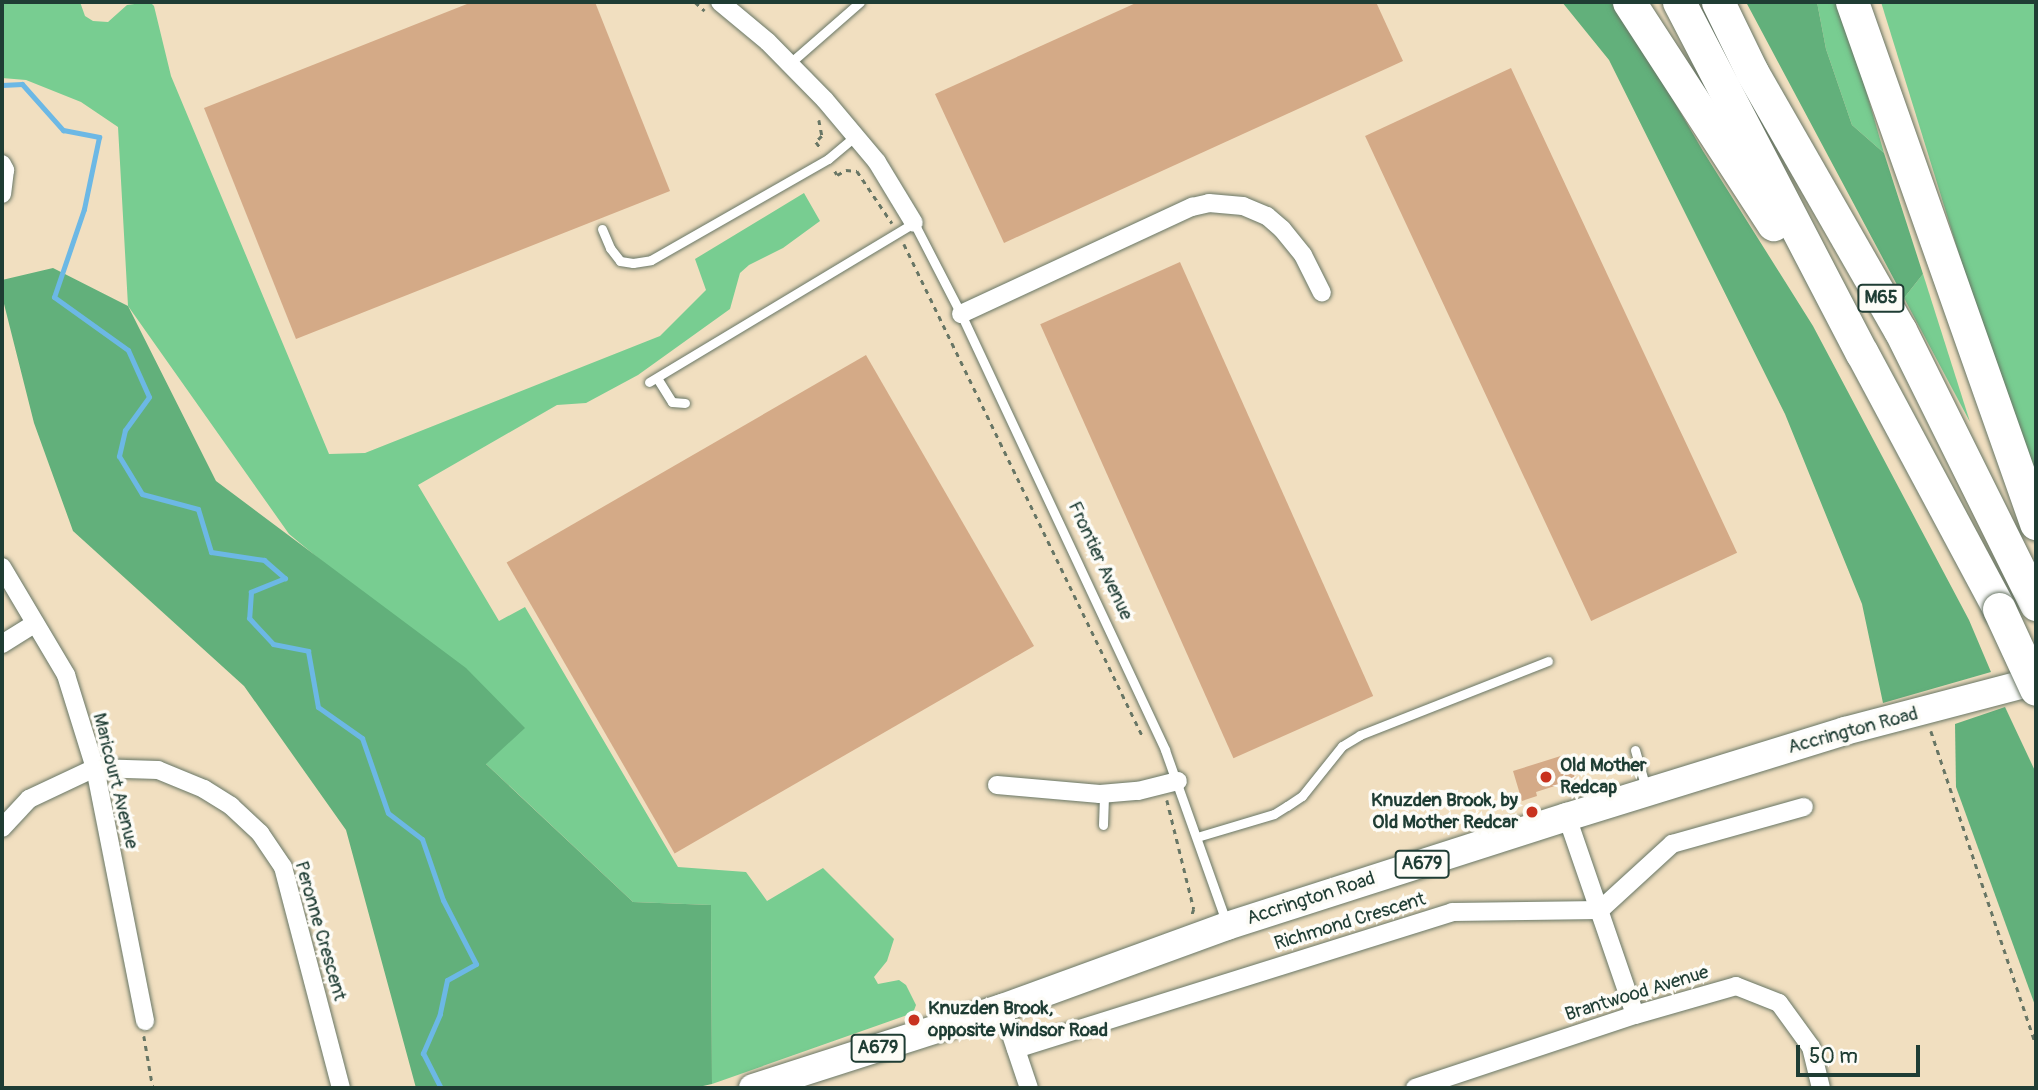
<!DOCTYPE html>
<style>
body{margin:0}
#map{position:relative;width:2038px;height:1090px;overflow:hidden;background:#f1dfc0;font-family:Pangolin,sans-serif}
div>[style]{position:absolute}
.green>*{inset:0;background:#78cd91}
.forest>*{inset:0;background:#62b07b}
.stream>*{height:5px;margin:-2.5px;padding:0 2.5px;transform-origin:2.5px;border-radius:2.5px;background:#6cb8e5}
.building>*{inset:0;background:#d4aa87;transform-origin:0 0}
.path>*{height:2.5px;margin-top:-1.25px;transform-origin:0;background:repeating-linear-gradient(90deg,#687665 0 5px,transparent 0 10px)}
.roads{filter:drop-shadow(0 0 2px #687665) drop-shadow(0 0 2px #687665)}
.lane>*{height:9px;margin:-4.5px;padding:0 4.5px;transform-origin:4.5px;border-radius:4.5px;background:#fff}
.street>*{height:18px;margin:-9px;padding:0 9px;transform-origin:9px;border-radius:9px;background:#fff}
.primary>*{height:28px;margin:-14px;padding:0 14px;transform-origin:14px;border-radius:14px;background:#fff}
.highway>*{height:33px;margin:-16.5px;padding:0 16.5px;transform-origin:16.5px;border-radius:16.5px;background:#fff}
.bridges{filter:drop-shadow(0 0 2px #687665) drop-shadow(0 0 2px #687665)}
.highway-bridge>*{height:33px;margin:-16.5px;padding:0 16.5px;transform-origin:16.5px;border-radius:16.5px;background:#fff}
.dots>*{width:19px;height:19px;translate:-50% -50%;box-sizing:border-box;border:4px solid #fdfcf7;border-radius:50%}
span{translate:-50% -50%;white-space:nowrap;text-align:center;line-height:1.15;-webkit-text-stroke:7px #fdfcf7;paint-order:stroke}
.shield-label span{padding:2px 5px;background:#fdfcf7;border:2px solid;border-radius:5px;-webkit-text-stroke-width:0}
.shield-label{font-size:18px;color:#1f3d34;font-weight:700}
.street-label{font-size:19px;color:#1f3d34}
.poi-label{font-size:19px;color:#1f3d34;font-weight:700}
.left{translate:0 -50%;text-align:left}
.right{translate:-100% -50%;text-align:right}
.frame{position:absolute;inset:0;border:4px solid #1f3d34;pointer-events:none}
.scale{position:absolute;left:1796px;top:1045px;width:124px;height:32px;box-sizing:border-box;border:4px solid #1f3d34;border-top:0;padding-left:9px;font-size:21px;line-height:24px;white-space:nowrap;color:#1f3d34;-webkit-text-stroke:5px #fdfcf7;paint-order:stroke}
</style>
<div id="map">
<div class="green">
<i style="clip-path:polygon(2px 2px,80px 2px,85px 16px,93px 21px,108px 22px,127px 5px,150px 2px,154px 6px,171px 76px,329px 454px,365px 453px,660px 336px,706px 290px,695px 259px,804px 193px,820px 221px,783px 248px,749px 265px,740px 273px,730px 309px,638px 375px,586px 403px,557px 405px,418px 485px,499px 621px,525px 607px,678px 867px,746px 872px,767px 901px,823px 868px,894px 939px,887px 961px,874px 977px,878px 984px,899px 980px,906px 985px,916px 1005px,913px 1013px,712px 1084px,711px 905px,633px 902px,485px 763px,524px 728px,289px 534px,128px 306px,118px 127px,81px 102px,26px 80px,2px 78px)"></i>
<i style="clip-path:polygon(1817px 2px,1836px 2px,1859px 66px,1884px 153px,1852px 125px,1826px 49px)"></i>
<i style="clip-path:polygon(1881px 2px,2036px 2px,2036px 478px,1985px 338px)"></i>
<i style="clip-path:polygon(1923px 274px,1970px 422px,1904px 298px)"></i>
</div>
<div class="forest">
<i style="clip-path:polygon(1562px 2px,1611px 2px,1640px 43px,1703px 151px,1813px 326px,1969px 620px,1991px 672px,1883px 703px,1862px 604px,1785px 414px,1609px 60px)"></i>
<i style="clip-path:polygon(1746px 2px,1817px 2px,1826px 49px,1852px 125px,1884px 153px,1923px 274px,1904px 298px)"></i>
<i style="clip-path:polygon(53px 268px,128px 306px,216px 481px,466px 668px,525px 728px,486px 764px,633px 902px,711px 905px,712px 1084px,694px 1088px,416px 1088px,346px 830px,244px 686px,73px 531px,34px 423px,2px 296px,2px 280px)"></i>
<i style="clip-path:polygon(2005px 707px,2036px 773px,2036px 1008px,1956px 787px,1955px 724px)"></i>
</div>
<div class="stream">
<i style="left:2px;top:85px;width:20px;rotate:-3deg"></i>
<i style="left:22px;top:84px;width:62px;rotate:48.3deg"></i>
<i style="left:63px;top:130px;width:37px;rotate:11deg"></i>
<i style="left:99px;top:137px;width:74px;rotate:101.8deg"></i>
<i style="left:84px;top:209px;width:93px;rotate:108.8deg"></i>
<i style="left:54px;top:297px;width:91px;rotate:35.6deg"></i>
<i style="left:128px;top:350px;width:51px;rotate:65.9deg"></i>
<i style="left:149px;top:397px;width:41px;rotate:126deg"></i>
<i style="left:125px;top:430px;width:27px;rotate:103deg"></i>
<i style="left:119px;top:456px;width:44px;rotate:58.8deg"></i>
<i style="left:142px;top:494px;width:58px;rotate:15deg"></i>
<i style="left:198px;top:509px;width:45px;rotate:73.2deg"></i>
<i style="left:211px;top:552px;width:54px;rotate:8.6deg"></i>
<i style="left:264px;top:560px;width:28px;rotate:41deg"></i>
<i style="left:285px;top:578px;width:37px;rotate:158deg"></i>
<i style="left:251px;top:592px;width:26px;rotate:94deg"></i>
<i style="left:249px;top:618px;width:35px;rotate:47deg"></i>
<i style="left:273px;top:644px;width:36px;rotate:11deg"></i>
<i style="left:308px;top:651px;width:57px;rotate:79.9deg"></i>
<i style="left:318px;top:707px;width:54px;rotate:35.2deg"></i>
<i style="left:362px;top:738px;width:79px;rotate:70.9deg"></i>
<i style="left:388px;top:813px;width:43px;rotate:37.4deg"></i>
<i style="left:422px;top:839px;width:65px;rotate:71deg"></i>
<i style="left:443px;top:900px;width:72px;rotate:62.7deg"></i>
<i style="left:476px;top:964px;width:33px;rotate:151deg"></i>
<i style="left:447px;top:980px;width:35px;rotate:102deg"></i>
<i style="left:440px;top:1014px;width:43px;rotate:113.6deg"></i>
<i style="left:423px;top:1053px;width:39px;rotate:63deg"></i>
</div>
<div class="building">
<i style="clip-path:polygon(472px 2px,595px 2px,670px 191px,296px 339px,204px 108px)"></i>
<i style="clip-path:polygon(1138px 2px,1376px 2px,1403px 61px,1004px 243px,935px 94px)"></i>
<i style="left:1511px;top:68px;width:535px;height:161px;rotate:65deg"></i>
<i style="left:1180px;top:262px;width:475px;height:153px;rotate:66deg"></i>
<i style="left:866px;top:355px;width:336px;height:415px;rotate:60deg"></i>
<i style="clip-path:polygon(1567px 754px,1577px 784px,1563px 788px,1561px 784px,1536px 792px,1537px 796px,1522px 801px,1513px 771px)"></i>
</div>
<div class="path">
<i style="left:695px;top:2px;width:13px;rotate:42deg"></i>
<i style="left:819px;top:120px;width:16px;rotate:79deg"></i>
<i style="left:822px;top:136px;width:8px;rotate:135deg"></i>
<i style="left:816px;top:142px;width:10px;rotate:53deg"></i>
<i style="left:835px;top:171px;width:4px;rotate:63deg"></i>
<i style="left:837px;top:175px;width:10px;rotate:-29deg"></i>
<i style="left:846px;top:170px;width:11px;rotate:5deg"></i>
<i style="left:857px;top:171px;width:63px;rotate:56.1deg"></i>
<i style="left:904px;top:244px;width:546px;rotate:64.14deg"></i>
<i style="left:1931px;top:731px;width:330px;rotate:71.5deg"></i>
<i style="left:1167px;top:800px;width:112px;rotate:76.1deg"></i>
<i style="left:1194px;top:909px;width:6px;rotate:108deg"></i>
<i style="left:144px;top:1036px;width:53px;rotate:80.2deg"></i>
</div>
<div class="roads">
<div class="lane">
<i style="left:789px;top:64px;width:94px;rotate:-41.1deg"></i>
<i style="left:602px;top:229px;width:21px;rotate:67deg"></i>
<i style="left:610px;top:248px;width:16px;rotate:52deg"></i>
<i style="left:620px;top:261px;width:13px;rotate:9deg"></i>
<i style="left:633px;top:263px;width:18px;rotate:-9deg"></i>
<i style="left:651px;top:260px;width:204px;rotate:-29.7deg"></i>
<i style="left:828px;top:159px;width:35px;rotate:-40deg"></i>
<i style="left:657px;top:378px;width:28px;rotate:58deg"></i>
<i style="left:672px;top:402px;width:13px;rotate:4deg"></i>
<i style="left:649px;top:382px;width:309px;rotate:-31deg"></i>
<i style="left:914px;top:223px;width:102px;rotate:62.7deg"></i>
<i style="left:961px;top:314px;width:481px;rotate:64.9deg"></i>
<i style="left:1165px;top:750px;width:182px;rotate:70.4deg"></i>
<i style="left:1635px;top:750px;width:40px;rotate:74deg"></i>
<i style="left:1103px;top:825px;width:31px;rotate:-88deg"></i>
<i style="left:1197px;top:837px;width:80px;rotate:-16.6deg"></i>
<i style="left:1274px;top:814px;width:15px;rotate:-32deg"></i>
<i style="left:1287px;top:806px;width:18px;rotate:-34deg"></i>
<i style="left:1302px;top:796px;width:64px;rotate:-51.3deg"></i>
<i style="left:1342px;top:746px;width:21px;rotate:-31deg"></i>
<i style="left:1360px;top:735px;width:202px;rotate:-21.5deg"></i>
</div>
<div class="street">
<i style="left:720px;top:2px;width:62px;rotate:39.8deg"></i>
<i style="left:768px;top:42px;width:81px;rotate:45.5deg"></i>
<i style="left:825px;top:100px;width:81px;rotate:50deg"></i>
<i style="left:877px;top:162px;width:71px;rotate:58.8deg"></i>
<i style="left:2px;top:164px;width:7px;rotate:63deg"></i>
<i style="left:5px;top:170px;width:24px;rotate:97deg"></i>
<i style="left:961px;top:314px;width:255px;rotate:-24.9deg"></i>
<i style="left:1192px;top:207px;width:17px;rotate:-13deg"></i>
<i style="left:1209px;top:203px;width:34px;rotate:5deg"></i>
<i style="left:1243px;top:206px;width:26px;rotate:23deg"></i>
<i style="left:1267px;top:216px;width:20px;rotate:41deg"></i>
<i style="left:1282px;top:229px;width:33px;rotate:51deg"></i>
<i style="left:1303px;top:255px;width:42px;rotate:63.4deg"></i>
<i style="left:2px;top:567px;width:126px;rotate:59.3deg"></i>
<i style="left:66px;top:675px;width:97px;rotate:72.7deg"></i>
<i style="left:95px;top:768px;width:258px;rotate:78.8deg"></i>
<i style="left:2px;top:644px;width:39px;rotate:-32deg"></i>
<i style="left:997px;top:785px;width:103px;rotate:5deg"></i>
<i style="left:1100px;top:794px;width:38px;rotate:-5deg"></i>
<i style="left:1138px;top:791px;width:41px;rotate:-14deg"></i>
<i style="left:1567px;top:817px;width:209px;rotate:71deg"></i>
<i style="left:2px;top:828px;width:40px;rotate:-47deg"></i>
<i style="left:29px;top:799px;width:73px;rotate:-25.2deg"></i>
<i style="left:95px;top:768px;width:63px;rotate:1.8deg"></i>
<i style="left:158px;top:770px;width:50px;rotate:22.4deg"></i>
<i style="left:204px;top:789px;width:32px;rotate:32deg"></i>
<i style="left:231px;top:806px;width:40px;rotate:43deg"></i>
<i style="left:260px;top:833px;width:41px;rotate:55.9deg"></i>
<i style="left:283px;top:867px;width:228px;rotate:75.3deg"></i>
<i style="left:1002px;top:1008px;width:84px;rotate:71.4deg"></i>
<i style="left:1016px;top:1049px;width:457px;rotate:-17.4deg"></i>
<i style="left:1452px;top:912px;width:148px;rotate:-0.8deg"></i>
<i style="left:1600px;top:910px;width:98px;rotate:-42.5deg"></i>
<i style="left:1672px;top:844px;width:137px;rotate:-15.7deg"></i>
<i style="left:1415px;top:1088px;width:232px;rotate:-18.4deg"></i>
<i style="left:1635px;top:1015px;width:105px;rotate:-16deg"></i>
<i style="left:1736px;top:986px;width:46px;rotate:21.6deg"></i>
<i style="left:1779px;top:1003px;width:54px;rotate:54deg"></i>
<i style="left:1811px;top:1047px;width:42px;rotate:76.3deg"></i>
</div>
<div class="primary">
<i style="left:753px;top:1088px;width:262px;rotate:-17.8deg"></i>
<i style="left:1002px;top:1008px;width:239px;rotate:-20deg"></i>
<i style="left:1227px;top:926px;width:357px;rotate:-17.8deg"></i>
<i style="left:1567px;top:817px;width:291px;rotate:-17.2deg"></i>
<i style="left:1845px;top:731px;width:197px;rotate:-14.7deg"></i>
</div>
<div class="highway">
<i style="left:1629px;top:2px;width:265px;rotate:57deg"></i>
<i style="left:1679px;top:2px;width:396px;rotate:62.5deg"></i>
<i style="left:1862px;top:353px;width:290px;rotate:61.8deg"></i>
<i style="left:1718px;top:2px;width:78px;rotate:64.1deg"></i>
<i style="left:1752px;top:72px;width:297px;rotate:60.2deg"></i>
<i style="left:1900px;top:330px;width:306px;rotate:63.6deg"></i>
<i style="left:1852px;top:2px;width:553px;rotate:70.55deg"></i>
</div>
</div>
<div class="bridges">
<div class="highway-bridge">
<i style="left:1999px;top:609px;width:88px;rotate:65.2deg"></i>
</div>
</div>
<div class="dots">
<i style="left:1546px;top:777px;background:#c8321e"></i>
<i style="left:1532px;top:812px;background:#c8321e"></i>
<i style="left:914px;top:1020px;background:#c8321e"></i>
</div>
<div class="shield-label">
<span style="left:1881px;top:298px">M65</span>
<span style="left:1422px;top:864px">A679</span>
<span style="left:878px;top:1048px">A679</span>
</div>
<div class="street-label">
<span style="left:1100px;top:561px;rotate:65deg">Frontier Avenue</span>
<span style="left:1853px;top:731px;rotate:-15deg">Accrington Road</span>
<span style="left:115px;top:781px;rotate:76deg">Maricourt Avenue</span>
<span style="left:1311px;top:899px;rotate:-18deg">Accrington Road</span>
<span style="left:1350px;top:922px;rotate:-17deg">Richmond Crescent</span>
<span style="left:320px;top:931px;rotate:74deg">Peronne Crescent</span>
<span style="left:1637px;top:994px;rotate:-17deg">Brantwood Avenue</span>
</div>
<div class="poi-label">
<span class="left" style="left:1560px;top:777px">Old Mother<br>Redcap</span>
<span class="right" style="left:1518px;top:812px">Knuzden Brook, by<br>Old Mother Redcar</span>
<span class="left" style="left:928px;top:1020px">Knuzden Brook,<br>opposite Windsor Road</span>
</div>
<div class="frame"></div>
<div class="scale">50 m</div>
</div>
